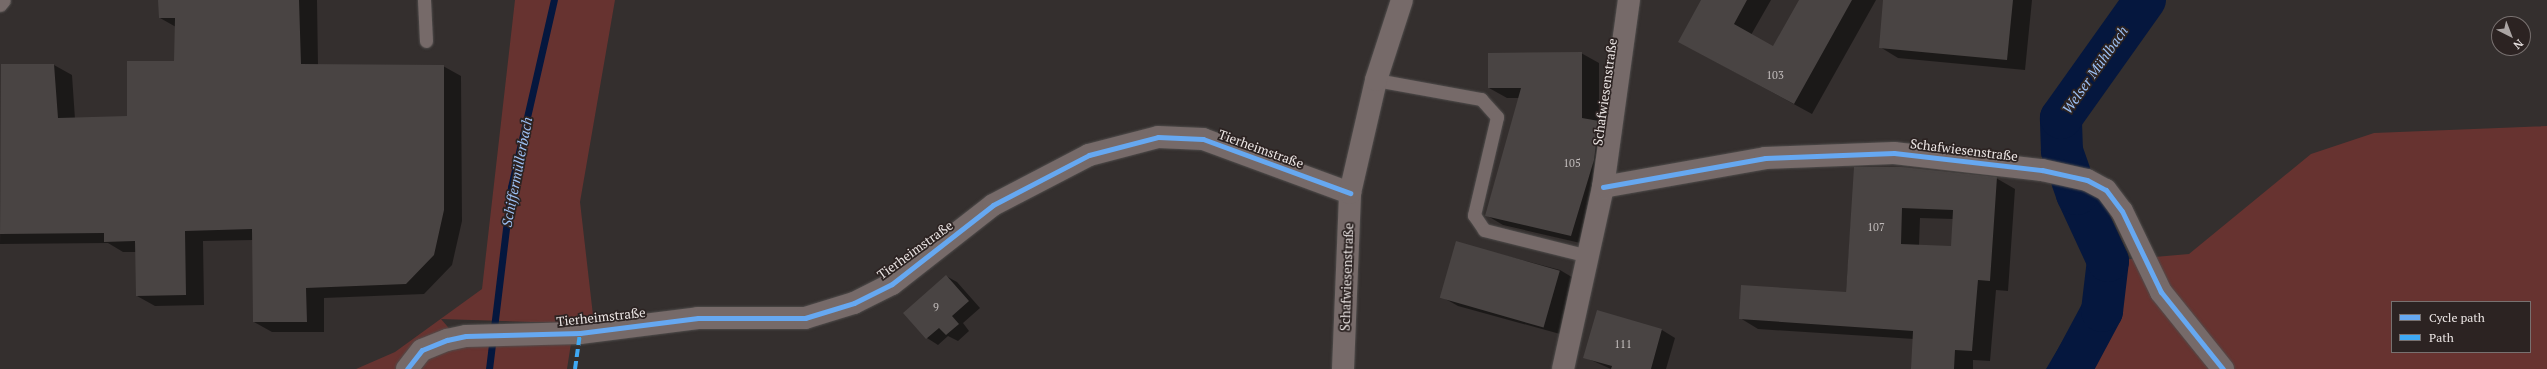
<!DOCTYPE html>
<meta charset="utf-8">
<style>
body{margin:0}
#map{position:relative;width:2547px;height:369px;overflow:hidden;background:#342f2e;font-family:"PT Serif",serif}
div>[style]{position:absolute}
.green>*{inset:0;background:#673330}
.water>*{inset:0;background:#05173e}
.shadow>*{inset:0;background:#0007}
.stream>*{height:7px;margin:-3.5px;padding:0 3.5px;transform-origin:3.5px;border-radius:3.5px;background:#05173e}
.river>*{height:42px;margin:-21px;padding:0 21px;transform-origin:21px;border-radius:21px;background:#05173e}
.building>*{inset:0;background:#494443;transform-origin:0 0}
.roads{filter:drop-shadow(0 0 1px #504d4c) drop-shadow(0 0 1px #504d4c)}
.lane>*{height:13px;margin:-6.5px;padding:0 6.5px;transform-origin:6.5px;border-radius:6.5px;background:#766a69}
.street>*{height:22px;margin:-11px;padding:0 11px;transform-origin:11px;border-radius:11px;background:#766a69}
.quiet>*{height:4px;margin-top:-2px;transform-origin:0;background:repeating-linear-gradient(90deg,#3fa9f5 0 8px,transparent 0 12px)}
.cycleway>*{height:5px;margin:-2.5px;padding:0 2.5px;transform-origin:2.5px;border-radius:2.5px;background:#66a8f1}
span{translate:-50% -50%;white-space:nowrap;text-align:center;line-height:1.15;-webkit-text-stroke:3.5px #2c2322;paint-order:stroke}
.number-label{font-size:11px;color:#c2bdbc}
.number-label span{-webkit-text-stroke-width:0}
.street-label{font-size:13px;color:#ebe5e4}
.water-label{font-size:14px;color:#9dc1f5;font-style:italic}
.legend{position:absolute;left:2391px;top:301px;width:140px;height:52px;box-sizing:border-box;background:#2c2322;border:1px solid #787170;margin:0;padding:5px 7px;list-style:none;font-size:12px;color:#ebe5e4}
.legend li{display:flex;align-items:center;gap:8px;height:20px}
.legend b{width:20px;border:1px solid #787170}
.north{position:absolute;left:2491px;top:16px;width:40px;height:40px;box-sizing:border-box;background:#2c2322;border:1px solid #787170;border-radius:50%;rotate:138deg;font-size:11px;font-weight:700;line-height:16px;text-align:center;color:#ebe5e4}
.north::after{content:'';display:block;margin:auto;width:14px;height:18px;background:#aba5a4;clip-path:polygon(50% 0,100% 100%,50% 72%,0 100%)}
</style>
<div id="map">
<div class="green">
<i style="clip-path:polygon(515px 0,615px 0,580px 202px,594px 324px,441px 319px,459px 340px,572px 337px,567px 369px,356px 369px,395px 352px,482px 289px)"></i>
<i style="clip-path:polygon(evenodd,2547px 126px,2547px 369px,2090px 369px,2107px 339px,2108px 261px,2189px 254px,2311px 154px,2374px 133px,2547px 126px,2392px 302px,2530px 302px,2530px 352px,2392px 352px,2392px 302px)"></i>
</div>
<div class="water">
<i style="clip-path:polygon(2074px 322px,2107px 339px,2090px 369px,2046px 369px)"></i>
</div>
<div class="shadow">
<i style="clip-path:polygon(159px 0,317px 0,318px 65px,443px 66px,461px 76px,462px 221px,452px 265px,424px 294px,324px 298px,324px 332px,272px 332px,254px 322px,253px 240px,203px 241px,204px 305px,155px 306px,137px 296px,136px 252px,123px 252px,108px 243px,0 244px,2px 65px,54px 65px,72px 75px,75px 119px,128px 117px,175px 62px,176px 27px,160px 18px)"></i>
<i style="clip-path:polygon(1702px 0,1771px 0,1751px 35px,1773px 48px,1800px 0,1876px 0,1812px 114px,1698px 52px)"></i>
<i style="clip-path:polygon(1884px 0,2032px 0,2025px 70px,1898px 58px,1880px 47px)"></i>
<i style="clip-path:polygon(1581px 53px,1599px 63px,1599px 122px,1617px 132px,1589px 245px,1503px 225px,1486px 215px,1519px 98px,1507px 98px,1489px 88px)"></i>
<i style="clip-path:polygon(evenodd,1855px 168px,1996px 178px,2015px 189px,2008px 291px,1996px 290px,1990px 361px,1973px 360px,1973px 369px,1912px 369px,1914px 339px,1758px 329px,1740px 318px,1846px 293px,1855px 168px,1920px 218px,1953px 219px,1952px 248px,1919px 246px,1920px 218px)"></i>
<i style="clip-path:polygon(1457px 243px,1560px 270px,1575px 279px,1560px 334px,1458px 306px,1442px 297px)"></i>
<i style="clip-path:polygon(946px 276px,957px 282px,980px 308px,963px 323px,969px 331px,958px 341px,948px 336px,938px 345px,927px 338px)"></i>
<i style="clip-path:polygon(1598px 312px,1662px 330px,1675px 338px,1666px 369px,1611px 369px,1584px 357px)"></i>
</div>
<div class="stream">
<i style="left:489px;top:369px;width:183px;rotate:-83.1deg"></i>
<i style="left:511px;top:187px;width:192px;rotate:-77.1deg"></i>
</div>
<div class="river">
<i style="left:2071px;top:369px;width:66px;rotate:-61.9deg"></i>
<i style="left:2102px;top:311px;width:50px;rotate:-83.2deg"></i>
<i style="left:2108px;top:261px;width:74px;rotate:-114.8deg"></i>
<i style="left:2077px;top:194px;width:46px;rotate:-109.2deg"></i>
<i style="left:2062px;top:151px;width:33px;rotate:-92deg"></i>
<i style="left:2061px;top:118px;width:145px;rotate:-54.6deg"></i>
</div>
<div class="building">
<i style="clip-path:polygon(158px 0,299px 0,301px 64px,444px 65px,444px 210px,434px 255px,406px 284px,306px 288px,307px 322px,253px 322px,252px 229px,185px 231px,186px 295px,136px 296px,135px 241px,104px 242px,104px 233px,0 234px,1px 64px,54px 64px,58px 118px,127px 116px,127px 61px,174px 61px,175px 18px,159px 18px)"></i>
<i style="clip-path:polygon(1701px 0,1747px 0,1734px 24px,1773px 46px,1799px 0,1852px 0,1794px 104px,1678px 42px)"></i>
<i style="clip-path:polygon(1883px 0,2013px 0,2007px 60px,1879px 48px)"></i>
<i style="clip-path:polygon(1582px 52px,1582px 118px,1599px 121px,1594px 160px,1571px 236px,1485px 216px,1521px 88px,1488px 88px,1488px 53px)"></i>
<i style="clip-path:polygon(evenodd,1854px 167px,1902px 167px,1997px 177px,1990px 281px,1978px 280px,1972px 351px,1955px 350px,1954px 369px,1911px 369px,1913px 331px,1739px 319px,1741px 285px,1846px 292px,1854px 167px,1902px 208px,1953px 210px,1951px 246px,1901px 244px,1902px 208px)"></i>
<i style="left:1456px;top:241px;width:108px;height:59px;rotate:16deg"></i>
<i style="clip-path:polygon(946px 275px,969px 301px,952px 316px,959px 324px,946px 335px,939px 328px,926px 339px,903px 313px)"></i>
<i style="clip-path:polygon(1597px 310px,1662px 329px,1651px 369px,1611px 369px,1612px 366px,1583px 358px)"></i>
</div>
<div class="roads">
<div class="lane">
<i style="left:424px;top:0;width:41px;rotate:87.2deg"></i>
<i style="left:0;top:5px;width:6px;rotate:-51deg"></i>
<i style="left:1376px;top:80px;width:107px;rotate:10.3deg"></i>
<i style="left:1481px;top:99px;width:24px;rotate:48deg"></i>
<i style="left:1497px;top:117px;width:101px;rotate:103.2deg"></i>
<i style="left:1474px;top:215px;width:18px;rotate:56deg"></i>
<i style="left:1484px;top:230px;width:107px;rotate:14deg"></i>
</div>
<div class="street">
<i style="left:1603px;top:187px;width:165px;rotate:-10.1deg"></i>
<i style="left:1765px;top:158px;width:129px;rotate:-2.2deg"></i>
<i style="left:1894px;top:153px;width:149px;rotate:6.6deg"></i>
<i style="left:2042px;top:170px;width:46px;rotate:12.5deg"></i>
<i style="left:2087px;top:180px;width:21px;rotate:28deg"></i>
<i style="left:2106px;top:190px;width:26px;rotate:53deg"></i>
<i style="left:2122px;top:211px;width:90px;rotate:64.3deg"></i>
<i style="left:2161px;top:292px;width:99px;rotate:51.2deg"></i>
<i style="left:407px;top:369px;width:24px;rotate:-52deg"></i>
<i style="left:422px;top:350px;width:27px;rotate:-22deg"></i>
<i style="left:447px;top:340px;width:19px;rotate:-12deg"></i>
<i style="left:466px;top:336px;width:114px;rotate:-1.5deg"></i>
<i style="left:580px;top:333px;width:119px;rotate:-7.2deg"></i>
<i style="left:698px;top:318px;width:107px"></i>
<i style="left:805px;top:318px;width:51px;rotate:-17deg"></i>
<i style="left:854px;top:303px;width:42px;rotate:-26.6deg"></i>
<i style="left:892px;top:284px;width:128px;rotate:-38deg"></i>
<i style="left:993px;top:205px;width:108px;rotate:-27.5deg"></i>
<i style="left:1089px;top:155px;width:71px;rotate:-14.6deg"></i>
<i style="left:1158px;top:137px;width:45px;rotate:2.5deg"></i>
<i style="left:1203px;top:139px;width:157px;rotate:20.2deg"></i>
<i style="left:1343px;top:369px;width:176px;rotate:-87.7deg"></i>
<i style="left:1350px;top:193px;width:116px;rotate:-77deg"></i>
<i style="left:1376px;top:80px;width:84px;rotate:-72deg"></i>
<i style="left:1563px;top:369px;width:186px;rotate:-77.6deg"></i>
<i style="left:1603px;top:187px;width:189px;rotate:-82.1deg"></i>
</div>
</div>
<div class="quiet">
<i style="left:575px;top:369px;width:36px;rotate:-82deg"></i>
</div>
<div class="cycleway">
<i style="left:1603px;top:187px;width:165px;rotate:-10.1deg"></i>
<i style="left:1765px;top:158px;width:129px;rotate:-2.2deg"></i>
<i style="left:1894px;top:153px;width:149px;rotate:6.6deg"></i>
<i style="left:2042px;top:170px;width:46px;rotate:12.5deg"></i>
<i style="left:2087px;top:180px;width:21px;rotate:28deg"></i>
<i style="left:2106px;top:190px;width:26px;rotate:53deg"></i>
<i style="left:2122px;top:211px;width:90px;rotate:64.3deg"></i>
<i style="left:2161px;top:292px;width:99px;rotate:51.2deg"></i>
<i style="left:407px;top:369px;width:24px;rotate:-52deg"></i>
<i style="left:422px;top:350px;width:27px;rotate:-22deg"></i>
<i style="left:447px;top:340px;width:19px;rotate:-12deg"></i>
<i style="left:466px;top:336px;width:114px;rotate:-1.5deg"></i>
<i style="left:580px;top:333px;width:119px;rotate:-7.2deg"></i>
<i style="left:698px;top:318px;width:107px"></i>
<i style="left:805px;top:318px;width:51px;rotate:-17deg"></i>
<i style="left:854px;top:303px;width:42px;rotate:-26.6deg"></i>
<i style="left:892px;top:284px;width:128px;rotate:-38deg"></i>
<i style="left:993px;top:205px;width:108px;rotate:-27.5deg"></i>
<i style="left:1089px;top:155px;width:71px;rotate:-14.6deg"></i>
<i style="left:1158px;top:137px;width:45px;rotate:2.5deg"></i>
<i style="left:1203px;top:139px;width:157px;rotate:20.2deg"></i>
</div>
<div class="number-label">
<span style="left:1775px;top:75px">103</span>
<span style="left:1572px;top:163px">105</span>
<span style="left:1876px;top:227px">107</span>
<span style="left:936px;top:307px">9</span>
<span style="left:1623px;top:344px">111</span>
</div>
<div class="street-label">
<span style="left:1605px;top:92px;rotate:-82deg">Schafwiesenstraße</span>
<span style="left:1261px;top:149px;rotate:20deg">Tierheimstraße</span>
<span style="left:1964px;top:150px;rotate:7deg">Schafwiesenstraße</span>
<span style="left:915px;top:250px;rotate:-36deg">Tierheimstraße</span>
<span style="left:1347px;top:277px;rotate:-88deg">Schafwiesenstraße</span>
<span style="left:601px;top:317px;rotate:-6deg">Tierheimstraße</span>
</div>
<div class="water-label">
<span style="left:2095px;top:70px;rotate:-55deg">Welser Mühlbach</span>
<span style="left:517px;top:172px;rotate:-79deg">Schiffermüllerbach</span>
</div>
<ul class="legend">
<li><b style="height:5px;background:#66a8f1"></b>Cycle path</li>
<li><b style="height:5px;background:#3fa9f5"></b>Path</li>
</ul>
<div class="north">N</div>
</div>
